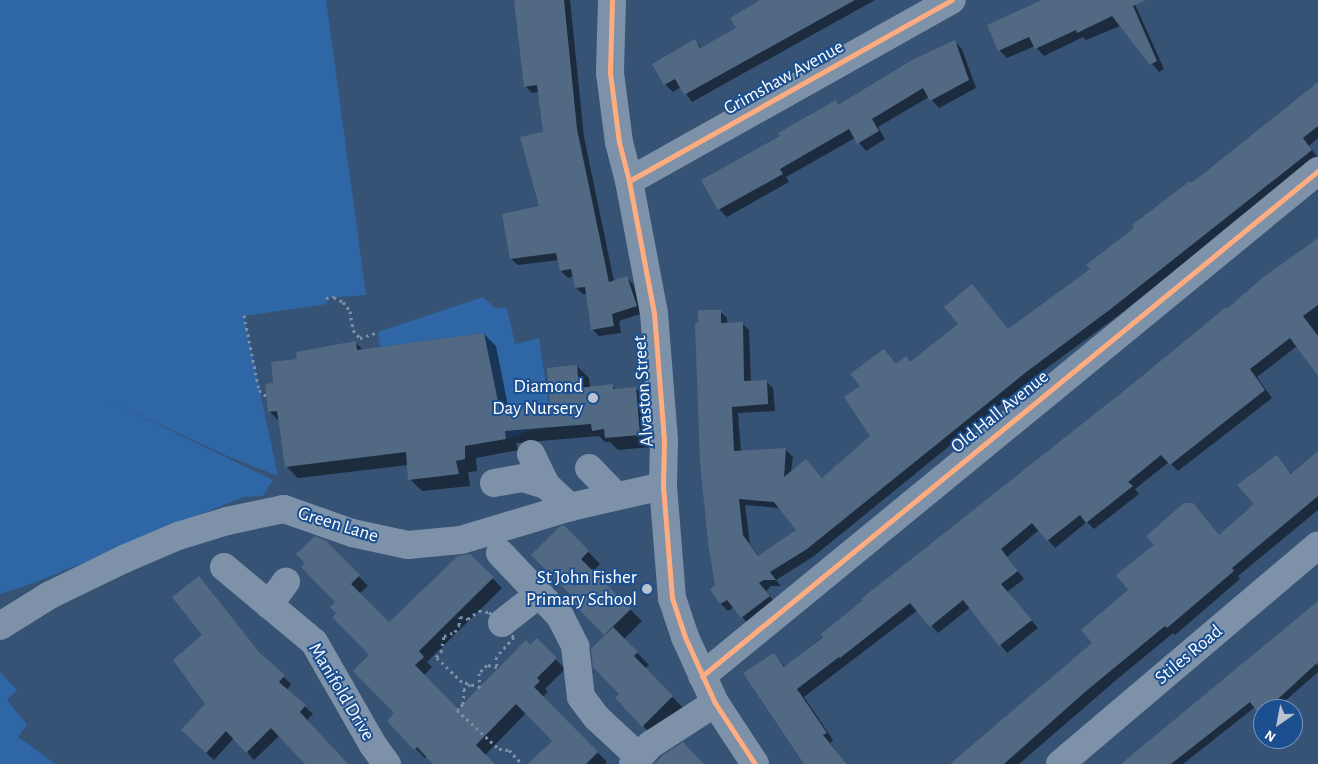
<!DOCTYPE html>
<style>
body{margin:0}
#map{position:relative;width:1318px;height:764px;overflow:hidden;background:#365274;font-family:"Alegreya Sans",sans-serif}
div>[style]{position:absolute}
.green>*{inset:0;background:#2f66a5}
.shadow>*{inset:0;background:#0007}
.building>*{inset:0;background:#526984}
.path>*{height:3px;margin-top:-1.5px;transform-origin:0;background:repeating-linear-gradient(90deg,#7d92a8 0 2.5px,transparent 0 6.5px)}
.minor>*{height:28px;margin:-14px;padding:0 14px;transform-origin:14px;border-radius:14px;background:#7d92a8}
.cycleway>*{height:5px;margin:-2.5px;padding:0 2.5px;transform-origin:2.5px;border-radius:2.5px;background:#ffac80}
.dots>*{width:14px;height:14px;translate:-50% -50%;box-sizing:border-box;border:2px solid #1b4f8f;border-radius:50%}
span{translate:-50% -50%;white-space:nowrap;text-align:center;line-height:1.15;-webkit-text-stroke:4px #1b4f8f;paint-order:stroke}
.street-label{font-size:19px;color:#fff}
.poi-label{font-size:19px;color:#fff}
.right{translate:-100% -50%;text-align:right}
.north{position:absolute;left:1253px;top:699px;width:50px;height:50px;box-sizing:border-box;background:#1b4f8f;border:1px solid #7695bc;border-radius:50%;rotate:213deg;font-size:14px;font-weight:700;line-height:20px;text-align:center;color:#fff}
.north::after{content:'';display:block;margin:auto;width:18px;height:22px;background:#b9c2ce;clip-path:polygon(50% 0,100% 100%,50% 72%,0 100%)}
</style>
<div id="map">
<div class="green">
<i style="clip-path:polygon(0 0,326px 0,366px 295px,326px 298px,327px 304px,244px 316px,278px 476px,227px 456px,105px 399px,273px 480px,263px 496px,243px 497px,34px 583px,0 594px)"></i>
<i style="clip-path:polygon(483px 297px,495px 308px,507px 308px,515px 344px,539px 338px,549px 405px,534px 406px,538px 428px,506px 439px,484px 333px,380px 347px,378px 332px)"></i>
<i style="clip-path:polygon(0 672px,17px 690px,7px 700px,27px 725px,18px 737px,56px 764px,0 764px)"></i>
</div>
<div class="shadow">
<i style="clip-path:polygon(515px 0,570px 0,584px 137px,614px 281px,626px 277px,633px 284px,643px 313px,619px 321px,621px 333px,599px 336px,592px 329px,587px 294px,583px 294px,576px 288px,574px 276px,568px 278px,561px 271px,559px 260px,518px 265px,511px 259px,540px 207px,544px 133px,539px 92px,532px 93px,525px 86px)"></i>
<i style="clip-path:polygon(762px 0,875px 0,692px 102px,681px 87px,673px 92px,665px 84px,653px 64px,695px 41px,702px 48px,738px 28px)"></i>
<i style="clip-path:polygon(1046px 0,1133px 0,1164px 69px,1159px 72px,1120px 26px,1086px 40px,1083px 37px,1044px 56px,1035px 46px,1007px 58px,999px 50px,989px 25px)"></i>
<i style="clip-path:polygon(955px 42px,962px 49px,976px 88px,939px 108px,929px 97px,878px 127px,885px 139px,866px 151px,855px 138px,786px 177px,789px 182px,727px 217px,719px 209px,782px 137px,836px 102px,839px 106px)"></i>
<i style="clip-path:polygon(evenodd,1318px 84px,1318px 138px,1309px 146px,1318px 158px,1119px 315px,1032px 379px,814px 556px,776px 580px,781px 586px,771px 586px,766px 591px,776px 604px,749px 625px,734px 607px,728px 611px,721px 604px,712px 589px,717px 586px,720px 311px,727px 318px,727px 324px,742px 323px,749px 330px,751px 382px,766px 381px,773px 388px,775px 411px,738px 413px,741px 452px,786px 450px,793px 457px,791px 472px,806px 460px,823px 479px,872px 436px,897px 365px,910px 363px,1008px 330px,1092px 269px,1318px 84px,745px 505px,781px 508px,798px 530px,759px 557px,750px 544px,745px 505px)"></i>
<i style="clip-path:polygon(1318px 239px,1318px 371px,1297px 346px,1257px 377px,1272px 398px,1178px 471px,1169px 462px,1135px 489px,1139px 494px,1094px 529px,1087px 522px,1055px 548px,1039px 530px,1007px 557px,1024px 579px,1007px 592px,1038px 628px,1007px 653px,971px 607px,938px 633px,918px 610px,804px 697px,833px 740px,830px 743px,847px 764px,807px 764px,774px 654px,785px 667px)"></i>
<i style="clip-path:polygon(484px 334px,496px 346px,509px 411px,552px 408px,577px 366px,589px 378px,590px 388px,612px 386px,617px 390px,635px 388px,648px 400px,652px 447px,618px 450px,610px 442px,605px 442px,599px 436px,516px 443px,518px 450px,476px 458px,477px 471px,468px 472px,470px 486px,422px 491px,410px 479px,408px 465px,298px 478px,286px 466px,280px 422px,269px 411px,275px 384px,299px 360px,355px 342px,364px 351px)"></i>
<i style="clip-path:polygon(1318px 453px,1318px 510px,1238px 576px,1240px 579px,1175px 635px,1173px 633px,1115px 681px,1019px 764px,953px 764px,1256px 504px,1277px 457px,1292px 474px)"></i>
<i style="clip-path:polygon(564px 527px,600px 564px,592px 572px,642px 621px,624px 639px,649px 665px,645px 668px,684px 709px,655px 738px,616px 699px,621px 694px,606px 635px,573px 601px,576px 598px)"></i>
<i style="clip-path:polygon(326px 542px,368px 586px,359px 594px,389px 624px,470px 555px,502px 588px,427px 662px,432px 667px,424px 675px,458px 710px,537px 640px,565px 669px,545px 689px,548px 692px,542px 697px,607px 762px,605px 764px,530px 764px,553px 741px,526px 713px,485px 755px,494px 764px,434px 764px,427px 756px,425px 758px,388px 721px,396px 713px,371px 655px,338px 613px)"></i>
<i style="clip-path:polygon(199px 578px,265px 659px,291px 684px,287px 690px,313px 714px,307px 720px,347px 764px,306px 764px,280px 735px,254px 760px,234px 738px,214px 760px,190px 738px,206px 704px)"></i>
<i style="clip-path:polygon(1318px 602px,1318px 656px,1313px 660px,1318px 666px,1318px 672px,1276px 709px,1263px 709px,1263px 716px,1255px 707px,1183px 764px,1123px 764px)"></i>
</div>
<div class="building">
<i style="clip-path:polygon(514px 0,564px 0,577px 129px,609px 282px,627px 276px,637px 306px,612px 314px,614px 326px,591px 330px,585px 287px,575px 288px,571px 269px,560px 271px,556px 253px,510px 259px,502px 214px,539px 206px,520px 137px,543px 132px,537px 85px,524px 87px)"></i>
<i style="clip-path:polygon(760px 0,855px 0,684px 95px,675px 79px,664px 85px,652px 64px,695px 39px,700px 48px,736px 28px,730px 18px)"></i>
<i style="clip-path:polygon(1042px 0,1146px 0,1133px 6px,1157px 61px,1150px 65px,1112px 16px,1077px 33px,1076px 30px,1035px 49px,1029px 37px,998px 51px,987px 25px)"></i>
<i style="clip-path:polygon(955px 40px,969px 80px,930px 101px,923px 88px,872px 119px,879px 131px,857px 144px,849px 129px,780px 169px,783px 174px,718px 210px,701px 180px,780px 136px,778px 133px,836px 100px,838px 105px,912px 60px)"></i>
<i style="clip-path:polygon(evenodd,1318px 82px,1318px 126px,1303px 138px,1312px 150px,1112px 308px,1025px 373px,807px 549px,770px 572px,776px 580px,764px 580px,759px 583px,770px 596px,741px 618px,727px 600px,720px 604px,710px 589px,715px 586px,708px 542px,700px 462px,695px 323px,698px 323px,698px 310px,721px 310px,721px 323px,743px 322px,744px 381px,767px 380px,768px 404px,732px 407px,734px 451px,786px 448px,784px 477px,806px 459px,822px 478px,870px 436px,844px 397px,860px 386px,850px 374px,884px 349px,896px 364px,906px 356px,910px 362px,958px 324px,944px 307px,972px 284px,1008px 329px,1090px 269px,1086px 265px,1134px 228px,1132px 225px,1190px 181px,1191px 183px,1208px 170px,1318px 82px,739px 499px,774px 502px,796px 530px,758px 556px,743px 535px,739px 499px)"></i>
<i style="clip-path:polygon(1318px 238px,1318px 305px,1303px 316px,1318px 336px,1318px 376px,1290px 338px,1250px 369px,1265px 390px,1170px 465px,1161px 455px,1128px 482px,1133px 486px,1086px 523px,1080px 515px,1047px 541px,1032px 523px,1001px 549px,1018px 571px,1001px 584px,1032px 620px,999px 646px,963px 600px,930px 627px,910px 603px,840px 658px,839px 657px,797px 689px,827px 733px,823px 735px,847px 764px,804px 764px,743px 673px,774px 653px,784px 667px,823px 637px,821px 634px,863px 600px,861px 599px,1135px 382px,1226px 307px,1228px 308px,1261px 279px)"></i>
<i style="clip-path:polygon(484px 333px,500px 411px,550px 407px,547px 368px,577px 365px,579px 388px,613px 384px,613px 389px,636px 387px,640px 435px,605px 438px,604px 429px,592px 431px,591px 424px,505px 431px,506px 439px,465px 446px,465px 459px,456px 461px,459px 474px,408px 480px,406px 452px,285px 467px,277px 411px,268px 412px,265px 384px,273px 383px,271px 362px,297px 359px,296px 352px,356px 341px,357px 350px)"></i>
<i style="clip-path:polygon(1318px 451px,1318px 496px,1232px 568px,1234px 571px,1167px 628px,1165px 626px,1085px 692px,1004px 764px,950px 764px,1092px 643px,1081px 630px,1128px 590px,1116px 575px,1154px 545px,1146px 536px,1184px 503px,1193px 503px,1219px 535px,1254px 504px,1237px 485px,1277px 455px,1291px 474px)"></i>
<i style="clip-path:polygon(564px 525px,589px 551px,581px 559px,631px 609px,604px 635px,571px 601px,574px 598px,531px 555px,559px 527px)"></i>
<i style="clip-path:polygon(315px 536px,326px 541px,360px 575px,351px 584px,389px 622px,458px 556px,470px 554px,494px 577px,419px 651px,424px 657px,415px 665px,458px 709px,526px 640px,530px 645px,537px 638px,557px 658px,537px 678px,540px 681px,534px 687px,598px 752px,586px 764px,528px 764px,552px 741px,516px 704px,476px 745px,495px 764px,433px 764px,417px 747px,414px 750px,387px 721px,394px 713px,353px 671px,369px 655px,332px 617px,336px 613px,330px 607px,335px 602px,301px 567px,305px 563px,296px 554px)"></i>
<i style="clip-path:polygon(199px 576px,260px 653px,285px 675px,279px 682px,306px 705px,300px 712px,348px 764px,305px 764px,271px 728px,246px 753px,226px 731px,206px 753px,181px 730px,205px 704px,173px 660px,202px 635px,172px 597px)"></i>
<i style="clip-path:polygon(1318px 601px,1318px 662px,1279px 698px,1259px 714px,1250px 702px,1171px 764px,1121px 764px)"></i>
<i style="clip-path:polygon(613px 627px,638px 652px,634px 656px,673px 696px,642px 727px,615px 698px,619px 694px,593px 667px,591px 649px)"></i>
<i style="clip-path:polygon(683px 742px,704px 764px,654px 764px,663px 755px)"></i>
</div>
<div class="path">
<i style="left:326px;top:298px;width:8px;rotate:-7deg"></i>
<i style="left:334px;top:297px;width:10px;rotate:29deg"></i>
<i style="left:343px;top:302px;width:11px;rotate:52deg"></i>
<i style="left:350px;top:311px;width:19px;rotate:81deg"></i>
<i style="left:353px;top:330px;width:11px;rotate:49deg"></i>
<i style="left:360px;top:338px;width:19px;rotate:-18deg"></i>
<i style="left:244px;top:315px;width:76px;rotate:78.7deg"></i>
<i style="left:259px;top:390px;width:9px;rotate:41deg"></i>
<i style="left:479px;top:611px;width:10px;rotate:6deg"></i>
<i style="left:489px;top:612px;width:35px;rotate:45deg"></i>
<i style="left:514px;top:637px;width:27px;rotate:132deg"></i>
<i style="left:496px;top:657px;width:10px;rotate:84deg"></i>
<i style="left:497px;top:667px;width:10px;rotate:-169deg"></i>
<i style="left:487px;top:665px;width:11px;rotate:135deg"></i>
<i style="left:479px;top:673px;width:14px;rotate:86deg"></i>
<i style="left:480px;top:687px;width:19px;rotate:-164deg"></i>
<i style="left:462px;top:682px;width:36px;rotate:-136deg"></i>
<i style="left:436px;top:657px;width:7px;rotate:-45deg"></i>
<i style="left:441px;top:652px;width:16px;rotate:-79deg"></i>
<i style="left:444px;top:636px;width:12px;rotate:-20deg"></i>
<i style="left:455px;top:632px;width:8px;rotate:-60deg"></i>
<i style="left:459px;top:625px;width:8px;rotate:-83deg"></i>
<i style="left:460px;top:617px;width:8px;rotate:14deg"></i>
<i style="left:468px;top:619px;width:14px;rotate:-36deg"></i>
<i style="left:470px;top:684px;width:8px;rotate:140deg"></i>
<i style="left:464px;top:689px;width:15px;rotate:94deg"></i>
<i style="left:463px;top:704px;width:8px;rotate:135deg"></i>
<i style="left:457px;top:710px;width:57px;rotate:42.9deg"></i>
<i style="left:499px;top:749px;width:10px;rotate:6deg"></i>
<i style="left:509px;top:750px;width:19px;rotate:47deg"></i>
</div>
<div class="minor">
<i style="left:612px;top:0;width:73px;rotate:91.6deg"></i>
<i style="left:610px;top:73px;width:70px;rotate:82.6deg"></i>
<i style="left:619px;top:142px;width:40px;rotate:75.6deg"></i>
<i style="left:629px;top:181px;width:134px;rotate:79.3deg"></i>
<i style="left:654px;top:313px;width:128px;rotate:85.5deg"></i>
<i style="left:664px;top:441px;width:45px;rotate:91.3deg"></i>
<i style="left:663px;top:486px;width:112px;rotate:85.4deg"></i>
<i style="left:672px;top:598px;width:41px;rotate:71.6deg"></i>
<i style="left:685px;top:637px;width:72px;rotate:65.6deg"></i>
<i style="left:715px;top:703px;width:73px;rotate:56.7deg"></i>
<i style="left:629px;top:181px;width:370px;rotate:-29.3deg"></i>
<i style="left:531px;top:454px;width:34px;rotate:64deg"></i>
<i style="left:546px;top:485px;width:33px;rotate:43deg"></i>
<i style="left:589px;top:468px;width:39px;rotate:46deg"></i>
<i style="left:494px;top:483px;width:29px;rotate:-10deg"></i>
<i style="left:523px;top:478px;width:24px;rotate:17deg"></i>
<i style="left:500px;top:553px;width:87px;rotate:46.4deg"></i>
<i style="left:560px;top:616px;width:34px;rotate:63deg"></i>
<i style="left:575px;top:646px;width:51px;rotate:83.3deg"></i>
<i style="left:581px;top:697px;width:26px;rotate:53deg"></i>
<i style="left:597px;top:718px;width:57px;rotate:42.9deg"></i>
<i style="left:224px;top:567px;width:117px;rotate:39.8deg"></i>
<i style="left:314px;top:642px;width:119px;rotate:60.2deg"></i>
<i style="left:373px;top:745px;width:24px;rotate:54deg"></i>
<i style="left:269px;top:605px;width:29px;rotate:-54deg"></i>
<i style="left:502px;top:623px;width:47px;rotate:-38.1deg"></i>
<i style="left:0;top:626px;width:59px;rotate:-31.8deg"></i>
<i style="left:50px;top:595px;width:82px;rotate:-25.9deg"></i>
<i style="left:124px;top:559px;width:59px;rotate:-23.1deg"></i>
<i style="left:178px;top:536px;width:51px;rotate:-17deg"></i>
<i style="left:227px;top:521px;width:58px;rotate:-11.9deg"></i>
<i style="left:284px;top:509px;width:72px;rotate:19.4deg"></i>
<i style="left:352px;top:533px;width:57px;rotate:12.1deg"></i>
<i style="left:408px;top:545px;width:53px;rotate:-5.4deg"></i>
<i style="left:461px;top:540px;width:114px;rotate:-16.8deg"></i>
<i style="left:570px;top:507px;width:95px;rotate:-12.7deg"></i>
<i style="left:702px;top:676px;width:797px;rotate:-39.35deg"></i>
<i style="left:633px;top:764px;width:25px;rotate:-48deg"></i>
<i style="left:650px;top:745px;width:77px;rotate:-32.9deg"></i>
<i style="left:1060px;top:764px;width:338px;rotate:-40.3deg"></i>
</div>
<div class="cycleway">
<i style="left:612px;top:0;width:73px;rotate:91.6deg"></i>
<i style="left:610px;top:73px;width:70px;rotate:82.6deg"></i>
<i style="left:619px;top:142px;width:40px;rotate:75.6deg"></i>
<i style="left:629px;top:181px;width:134px;rotate:79.3deg"></i>
<i style="left:654px;top:313px;width:128px;rotate:85.5deg"></i>
<i style="left:664px;top:441px;width:45px;rotate:91.3deg"></i>
<i style="left:663px;top:486px;width:112px;rotate:85.4deg"></i>
<i style="left:672px;top:598px;width:41px;rotate:71.6deg"></i>
<i style="left:685px;top:637px;width:72px;rotate:65.6deg"></i>
<i style="left:715px;top:703px;width:73px;rotate:56.7deg"></i>
<i style="left:629px;top:181px;width:370px;rotate:-29.3deg"></i>
<i style="left:702px;top:676px;width:797px;rotate:-39.35deg"></i>
</div>
<div class="dots">
<i style="left:593px;top:398px;background:#b9c2ce"></i>
<i style="left:647px;top:589px;background:#b9c2ce"></i>
</div>
<div class="street-label">
<span style="left:784px;top:78px;rotate:-29deg">Grimshaw Avenue</span>
<span style="left:644px;top:391px;rotate:-94deg">Alvaston Street</span>
<span style="left:1000px;top:412px;rotate:-39deg">Old Hall Avenue</span>
<span style="left:338px;top:525px;rotate:17deg">Green Lane</span>
<span style="left:1189px;top:655px;rotate:-40deg">Stiles Road</span>
<span style="left:341px;top:692px;rotate:59deg">Manifold Drive</span>
</div>
<div class="poi-label">
<span class="right" style="left:583px;top:398px">Diamond<br>Day Nursery</span>
<span class="right" style="left:637px;top:589px">St John Fisher<br>Primary School</span>
</div>
<div class="north">N</div>
</div>
